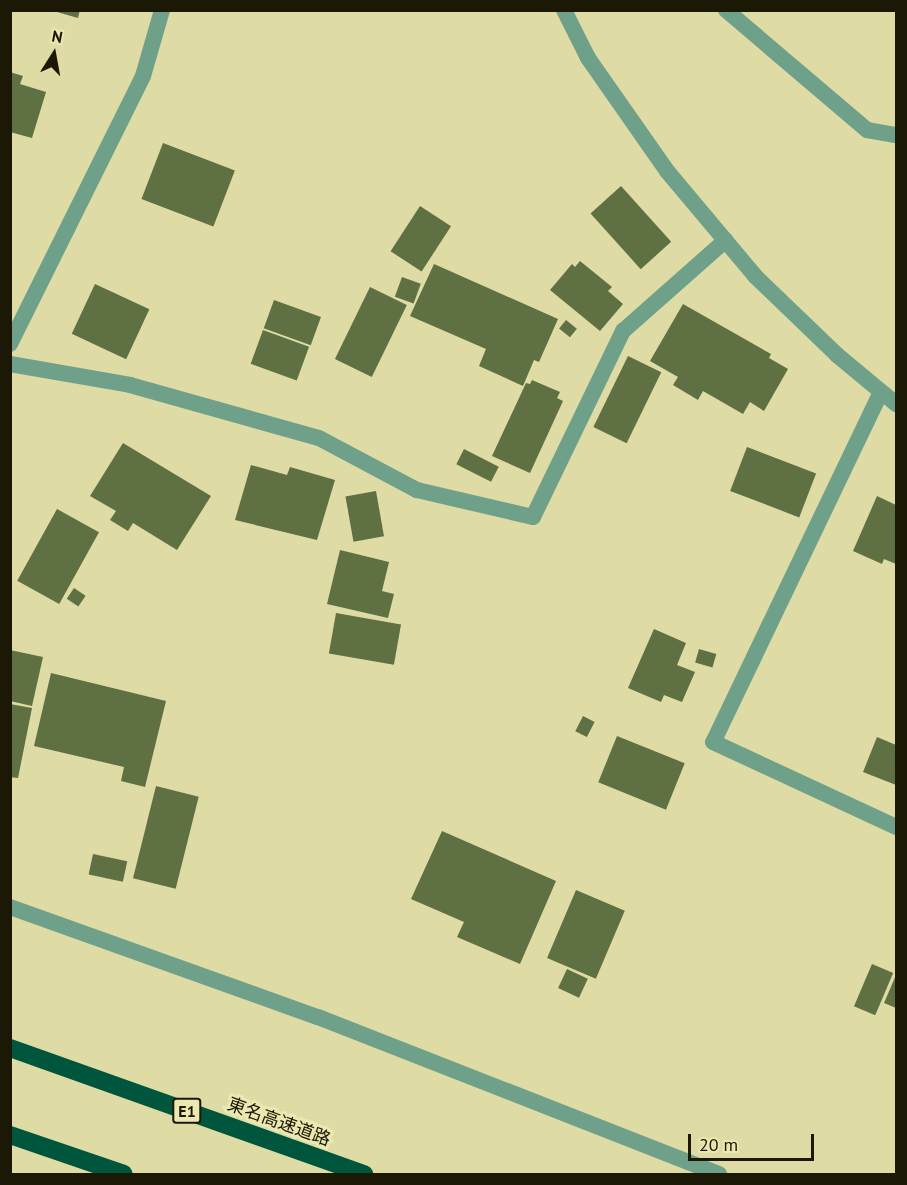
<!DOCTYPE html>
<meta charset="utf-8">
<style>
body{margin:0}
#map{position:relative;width:907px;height:1185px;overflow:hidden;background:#dedba4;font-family:"PT Sans","Noto Sans JP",sans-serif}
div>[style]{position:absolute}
.building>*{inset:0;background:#5f7042;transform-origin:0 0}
.minor>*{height:16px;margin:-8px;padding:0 8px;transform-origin:8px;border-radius:8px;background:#6ea08a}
.tertiary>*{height:16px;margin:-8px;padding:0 8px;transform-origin:8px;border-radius:8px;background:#6ea08a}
.motorway>*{height:18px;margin:-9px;padding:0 9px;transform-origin:9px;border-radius:9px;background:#00563c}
span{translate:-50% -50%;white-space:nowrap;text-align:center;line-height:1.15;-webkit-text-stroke:6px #ebe8b1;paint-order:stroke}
.shield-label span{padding:2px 4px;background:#ebe8b1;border:2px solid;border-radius:4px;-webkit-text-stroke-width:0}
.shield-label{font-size:16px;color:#1b1905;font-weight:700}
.street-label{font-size:18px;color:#1b1905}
.frame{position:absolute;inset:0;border:12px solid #1b1905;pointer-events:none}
.north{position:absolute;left:24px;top:24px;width:60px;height:60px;-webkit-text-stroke:4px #ebe8b1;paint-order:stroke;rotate:11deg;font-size:16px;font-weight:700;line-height:24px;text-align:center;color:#1b1905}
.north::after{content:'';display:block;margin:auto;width:21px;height:27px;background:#1b1905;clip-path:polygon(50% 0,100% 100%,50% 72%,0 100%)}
.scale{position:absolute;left:688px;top:1134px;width:126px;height:27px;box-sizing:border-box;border:3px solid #1b1905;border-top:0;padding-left:8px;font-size:18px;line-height:21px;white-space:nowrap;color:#1b1905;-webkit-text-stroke:4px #ebe8b1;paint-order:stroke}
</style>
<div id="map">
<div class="building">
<i style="clip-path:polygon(50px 10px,80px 10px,78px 18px)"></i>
<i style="clip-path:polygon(10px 72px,23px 76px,20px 84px,46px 92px,32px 138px,10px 132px)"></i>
<i style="left:163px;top:143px;width:77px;height:60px;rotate:21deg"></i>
<i style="left:621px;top:186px;width:75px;height:41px;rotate:48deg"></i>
<i style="left:420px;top:206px;width:37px;height:54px;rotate:33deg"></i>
<i style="clip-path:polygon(580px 261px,612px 287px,608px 291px,623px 304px,600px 331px,550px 290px,572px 264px,575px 267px)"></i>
<i style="clip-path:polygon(434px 264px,558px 319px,539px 362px,534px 360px,523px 386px,479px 366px,486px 349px,410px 316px)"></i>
<i style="left:402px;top:277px;width:20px;height:21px;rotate:20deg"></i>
<i style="left:95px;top:284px;width:60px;height:55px;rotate:25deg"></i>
<i style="left:370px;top:287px;width:41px;height:80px;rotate:26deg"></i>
<i style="left:274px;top:300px;width:50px;height:30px;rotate:20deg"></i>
<i style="clip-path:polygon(683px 304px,771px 354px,769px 358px,788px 369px,764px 411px,750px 402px,743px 414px,703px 391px,698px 400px,673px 385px,678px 377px,650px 361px)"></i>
<i style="left:566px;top:320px;width:14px;height:11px;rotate:39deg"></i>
<i style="left:263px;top:330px;width:49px;height:36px;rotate:20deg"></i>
<i style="left:628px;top:356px;width:37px;height:79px;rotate:26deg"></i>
<i style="clip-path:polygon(532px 380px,560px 392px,557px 398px,563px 401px,530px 473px,492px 456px,526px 383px,530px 384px)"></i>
<i style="clip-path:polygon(123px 443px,211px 496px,177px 550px,133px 523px,128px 531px,110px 520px,116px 511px,90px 496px)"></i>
<i style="left:747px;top:447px;width:74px;height:47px;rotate:21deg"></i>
<i style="left:464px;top:449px;width:39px;height:17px;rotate:27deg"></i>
<i style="clip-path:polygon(251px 465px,287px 475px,290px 467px,335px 480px,317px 540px,235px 520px)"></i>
<i style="left:376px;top:491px;width:46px;height:31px;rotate:80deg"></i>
<i style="clip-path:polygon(877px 496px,896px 505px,896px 564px,884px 559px,882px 564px,853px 551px)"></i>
<i style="left:57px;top:509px;width:48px;height:82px;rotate:29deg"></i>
<i style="clip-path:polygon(340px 550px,389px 562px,382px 591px,394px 594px,388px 618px,327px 604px)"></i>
<i style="left:74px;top:588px;width:14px;height:13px;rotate:34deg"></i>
<i style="left:336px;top:613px;width:66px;height:41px;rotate:10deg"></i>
<i style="clip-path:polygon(654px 629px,686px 643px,677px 665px,695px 672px,682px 702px,664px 695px,661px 702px,628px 688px)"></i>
<i style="left:699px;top:649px;width:18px;height:14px;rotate:16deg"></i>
<i style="clip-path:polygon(10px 650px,43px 657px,32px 706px,10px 701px)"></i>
<i style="clip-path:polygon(51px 673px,166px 701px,145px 787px,121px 781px,124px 767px,34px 746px)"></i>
<i style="clip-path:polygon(10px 704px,32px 708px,18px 778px,10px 777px)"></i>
<i style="left:583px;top:716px;width:13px;height:17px;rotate:27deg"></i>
<i style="left:617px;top:736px;width:73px;height:50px;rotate:22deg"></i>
<i style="clip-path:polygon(877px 737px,896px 745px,896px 785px,863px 772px)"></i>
<i style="left:156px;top:786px;width:44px;height:95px;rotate:14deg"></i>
<i style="clip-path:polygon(442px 831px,556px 881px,520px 964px,457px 937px,464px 922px,411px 899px)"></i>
<i style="left:93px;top:854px;width:35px;height:21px;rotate:12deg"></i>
<i style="left:576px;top:890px;width:53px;height:74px;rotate:23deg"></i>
<i style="left:872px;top:964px;width:23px;height:46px;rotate:23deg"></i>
<i style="left:567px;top:969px;width:23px;height:21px;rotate:25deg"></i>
<i style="clip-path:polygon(896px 975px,896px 1008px,884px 1003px)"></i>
</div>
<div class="minor">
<i style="left:726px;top:10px;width:185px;rotate:40.4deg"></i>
<i style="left:867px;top:130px;width:29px;rotate:10deg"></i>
<i style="left:10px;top:364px;width:122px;rotate:9.9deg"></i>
<i style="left:130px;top:385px;width:196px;rotate:15.7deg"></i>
<i style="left:319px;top:438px;width:111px;rotate:28deg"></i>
<i style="left:417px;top:490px;width:119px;rotate:13.1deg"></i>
<i style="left:533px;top:517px;width:207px;rotate:-64.2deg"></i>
<i style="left:623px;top:331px;width:137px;rotate:-41.5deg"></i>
<i style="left:880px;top:394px;width:386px;rotate:115.6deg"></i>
<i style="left:713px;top:742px;width:202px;rotate:24.9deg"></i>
<i style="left:10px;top:907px;width:327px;rotate:19.7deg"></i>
<i style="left:318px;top:1017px;width:431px;rotate:21.4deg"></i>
</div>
<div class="tertiary">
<i style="left:564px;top:10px;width:54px;rotate:63.4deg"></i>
<i style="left:588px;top:58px;width:138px;rotate:55deg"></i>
<i style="left:667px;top:171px;width:137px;rotate:50deg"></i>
<i style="left:755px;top:276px;width:114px;rotate:43.9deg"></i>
<i style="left:837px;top:355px;width:77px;rotate:39.7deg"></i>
<i style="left:10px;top:344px;width:299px;rotate:-63.6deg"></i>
<i style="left:143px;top:76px;width:69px;rotate:-73.9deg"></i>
</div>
<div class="motorway">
<i style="left:10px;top:1048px;width:376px;rotate:19.6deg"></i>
<i style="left:10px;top:1135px;width:120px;rotate:18.9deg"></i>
</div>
<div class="shield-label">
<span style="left:187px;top:1111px">E1</span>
</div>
<div class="street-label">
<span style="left:279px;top:1122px;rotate:20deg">東名高速道路</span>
</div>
<div class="frame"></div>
<div class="north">N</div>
<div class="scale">20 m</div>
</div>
